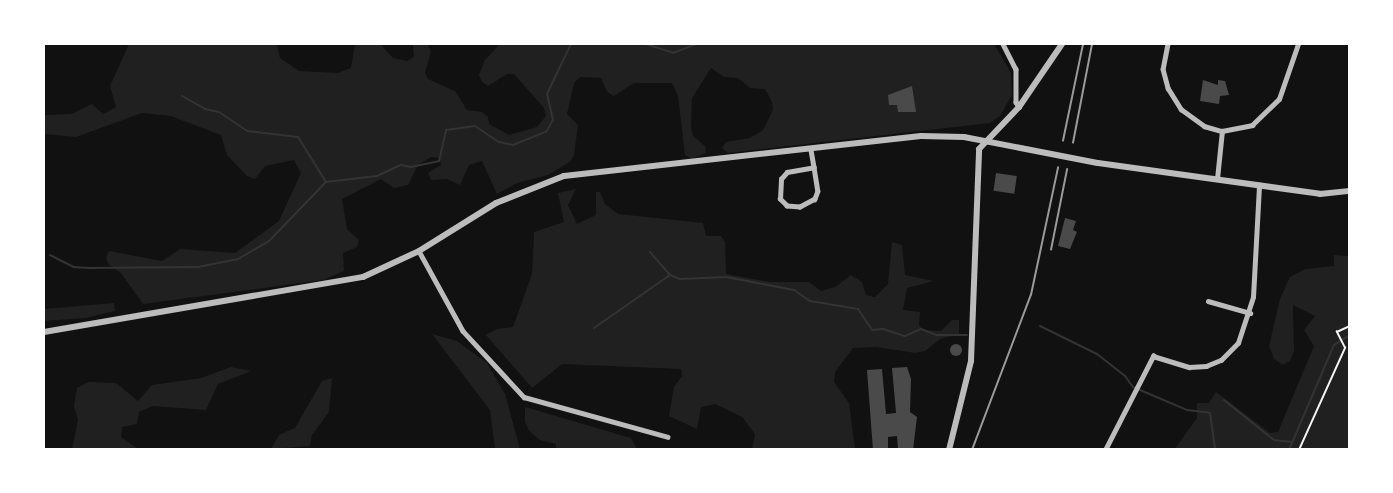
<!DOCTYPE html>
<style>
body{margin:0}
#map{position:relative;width:1393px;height:493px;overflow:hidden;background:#111;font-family:Figtree,sans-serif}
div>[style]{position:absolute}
.green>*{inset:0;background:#202020}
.stream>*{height:2px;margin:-1px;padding:0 1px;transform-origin:1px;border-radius:1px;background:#333}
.building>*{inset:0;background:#4a4a4a;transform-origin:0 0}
.round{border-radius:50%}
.path>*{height:1.5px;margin:-0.75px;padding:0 0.75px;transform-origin:0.75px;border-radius:0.75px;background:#f5f5f5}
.minor>*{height:4.5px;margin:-2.25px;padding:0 2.25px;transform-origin:2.25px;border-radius:2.25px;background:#bcbcbc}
.tertiary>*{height:6px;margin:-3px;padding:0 3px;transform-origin:3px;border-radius:3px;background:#bcbcbc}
.tram>*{height:1.5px;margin:-0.75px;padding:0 0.75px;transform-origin:0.75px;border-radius:0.75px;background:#9a9a9a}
span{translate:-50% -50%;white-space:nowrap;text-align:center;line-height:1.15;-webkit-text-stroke:5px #fff;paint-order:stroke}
.frame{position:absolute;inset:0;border:45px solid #fff;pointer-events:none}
</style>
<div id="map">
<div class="green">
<i style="clip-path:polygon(129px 44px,277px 44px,280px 58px,299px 71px,338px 73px,351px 68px,355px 44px,380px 44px,393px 58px,407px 61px,414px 57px,413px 44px,427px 44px,431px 51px,425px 73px,428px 79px,455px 91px,467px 110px,482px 112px,488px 117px,489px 124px,509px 135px,537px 127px,546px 116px,544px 108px,514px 74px,507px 74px,488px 86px,482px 82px,479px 75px,485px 60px,500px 44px,994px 44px,1011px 73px,1012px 95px,1000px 116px,990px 123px,728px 153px,722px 148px,726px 142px,750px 138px,763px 130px,773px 110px,772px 102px,765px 89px,750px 88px,738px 78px,724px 77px,711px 68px,692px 98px,691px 128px,693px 136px,705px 146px,706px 153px,692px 159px,685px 155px,678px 96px,672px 83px,634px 83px,614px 96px,607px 92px,601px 78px,580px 77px,574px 83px,567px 114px,578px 125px,574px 155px,570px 162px,548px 175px,517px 183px,497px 194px,482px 161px,469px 165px,460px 185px,447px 179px,431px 180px,428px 173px,441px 165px,440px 158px,431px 157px,418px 165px,408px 185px,394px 188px,381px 179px,342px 199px,347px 229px,359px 240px,357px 247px,343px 253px,344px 271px,323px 280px,143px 304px,121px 273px,109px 265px,106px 258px,109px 251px,162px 261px,180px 249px,235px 253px,279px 221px,301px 173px,294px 160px,265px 166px,255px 179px,247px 176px,227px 155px,221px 135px,171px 116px,142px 113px,76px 137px,44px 134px,44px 115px,71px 114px,92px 104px,103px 114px,116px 107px,110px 86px)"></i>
<i style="clip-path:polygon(576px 189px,568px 205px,577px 224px,596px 215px,596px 192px,600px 192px,605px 204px,618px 214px,703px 223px,706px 236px,721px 236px,725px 242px,726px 274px,770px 282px,809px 282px,821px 291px,835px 287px,851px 275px,862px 282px,866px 295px,875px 297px,888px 284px,892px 242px,902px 245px,905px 275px,934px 281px,907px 288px,903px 310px,920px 312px,919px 325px,923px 330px,941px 331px,952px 320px,959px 320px,959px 334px,940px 339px,925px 351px,915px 353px,876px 347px,853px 348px,835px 372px,834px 382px,849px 403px,855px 449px,752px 449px,755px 434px,742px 417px,715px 404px,701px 407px,697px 429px,669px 416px,674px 387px,682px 376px,681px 369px,562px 364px,532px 388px,486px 335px,497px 329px,513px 327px,532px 274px,534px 232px,564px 222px,558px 193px)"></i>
<i style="clip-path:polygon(1334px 255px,1349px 256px,1349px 449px,1174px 450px,1197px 418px,1197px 403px,1209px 403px,1216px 392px,1270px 433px,1278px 432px,1314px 346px,1304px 330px,1315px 316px,1293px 305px,1294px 351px,1290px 361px,1283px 365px,1274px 359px,1269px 346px,1280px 299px,1290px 277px,1305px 269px,1334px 266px)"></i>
<i style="clip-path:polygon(114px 303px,115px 311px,86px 318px,44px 321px,44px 309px)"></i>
<i style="clip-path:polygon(432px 334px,457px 341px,487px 363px,505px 394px,520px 449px,495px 449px,490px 410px)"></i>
<i style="clip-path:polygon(231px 367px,251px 371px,218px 384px,206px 410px,153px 406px,139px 412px,137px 424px,122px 427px,121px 437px,138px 449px,72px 449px,78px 420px,74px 406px,77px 388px,89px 382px,116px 383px,138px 401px,152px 385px,201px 378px)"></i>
<i style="clip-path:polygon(332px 378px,329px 412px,312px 435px,310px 446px,271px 449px,279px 435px,295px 428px,322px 381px)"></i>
<i style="clip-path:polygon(525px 407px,631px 438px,637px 449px,556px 449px,556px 444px,540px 440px,529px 431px,525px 422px)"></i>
</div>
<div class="stream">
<i style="left:646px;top:44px;width:28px;rotate:18deg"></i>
<i style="left:673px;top:53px;width:25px;rotate:-21deg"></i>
<i style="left:182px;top:96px;width:26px;rotate:29deg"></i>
<i style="left:205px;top:109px;width:14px;rotate:12deg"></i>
<i style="left:219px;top:112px;width:34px;rotate:34deg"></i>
<i style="left:247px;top:131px;width:51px;rotate:6.7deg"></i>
<i style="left:298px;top:137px;width:53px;rotate:58.1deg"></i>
<i style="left:650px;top:252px;width:30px;rotate:49deg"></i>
<i style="left:670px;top:275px;width:11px;rotate:22deg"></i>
<i style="left:680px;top:279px;width:46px;rotate:-2.5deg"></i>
<i style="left:726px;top:277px;width:69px;rotate:10.8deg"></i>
<i style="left:794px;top:290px;width:19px;rotate:35deg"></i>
<i style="left:810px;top:301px;width:49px;rotate:9.5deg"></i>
<i style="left:858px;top:309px;width:25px;rotate:56deg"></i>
<i style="left:872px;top:330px;width:11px;rotate:-5deg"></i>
<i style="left:883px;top:329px;width:23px;rotate:18deg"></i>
<i style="left:905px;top:336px;width:17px;rotate:-24deg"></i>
<i style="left:921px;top:329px;width:17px;rotate:21deg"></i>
<i style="left:937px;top:335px;width:30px"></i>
<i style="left:50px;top:255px;width:27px;rotate:27deg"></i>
<i style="left:74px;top:267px;width:15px;rotate:4deg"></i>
<i style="left:89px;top:268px;width:109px;rotate:-0.5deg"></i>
<i style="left:198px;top:267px;width:41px;rotate:-11.3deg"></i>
<i style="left:238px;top:259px;width:36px;rotate:-30deg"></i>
<i style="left:269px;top:241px;width:82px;rotate:-46deg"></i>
<i style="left:326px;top:182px;width:51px;rotate:-6.7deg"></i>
<i style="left:377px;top:176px;width:26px;rotate:-25deg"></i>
<i style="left:401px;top:165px;width:10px;rotate:11deg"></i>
<i style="left:411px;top:167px;width:29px;rotate:-12deg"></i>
<i style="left:439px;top:161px;width:32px;rotate:-77deg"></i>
<i style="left:446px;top:130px;width:29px;rotate:-8deg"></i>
<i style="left:475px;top:126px;width:29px;rotate:34deg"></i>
<i style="left:499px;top:142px;width:14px;rotate:12deg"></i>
<i style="left:513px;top:145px;width:35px;rotate:-22deg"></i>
<i style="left:546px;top:132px;width:14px;rotate:-60deg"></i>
<i style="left:553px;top:120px;width:27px;rotate:-103deg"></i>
<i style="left:547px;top:94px;width:55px;rotate:-64.4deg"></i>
<i style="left:1040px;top:326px;width:64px;rotate:26.2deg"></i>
<i style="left:1097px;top:354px;width:36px;rotate:38deg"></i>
<i style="left:1125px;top:376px;width:14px;rotate:54deg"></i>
<i style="left:1133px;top:387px;width:59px;rotate:23.1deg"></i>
<i style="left:1187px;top:410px;width:23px;rotate:7deg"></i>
<i style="left:1210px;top:413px;width:37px;rotate:82deg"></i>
<i style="left:594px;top:328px;width:93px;rotate:-34.9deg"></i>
<i style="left:1224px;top:400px;width:64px;rotate:38.7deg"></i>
<i style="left:1274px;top:440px;width:18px;rotate:6deg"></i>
<i style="left:1289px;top:450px;width:114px;rotate:-66.8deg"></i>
<i style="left:1334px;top:345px;width:19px;rotate:-32deg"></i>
</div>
<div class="building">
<i style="clip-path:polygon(1203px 80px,1218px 85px,1218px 80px,1225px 81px,1229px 95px,1220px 96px,1219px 104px,1200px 101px)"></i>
<i style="clip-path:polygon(912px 86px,916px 112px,898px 112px,897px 105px,889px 105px,888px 95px)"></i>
<i style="left:996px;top:173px;width:21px;height:18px;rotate:8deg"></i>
<i style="clip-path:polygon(1065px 218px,1076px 221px,1073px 230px,1077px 232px,1070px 249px,1058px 246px)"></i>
<i class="round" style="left:950px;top:344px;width:12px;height:12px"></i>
<i style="clip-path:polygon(907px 367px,911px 379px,910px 412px,917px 417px,913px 450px,898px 450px,897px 436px,888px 437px,888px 450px,873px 450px,867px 370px,882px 369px,886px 414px,896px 413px,892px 368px)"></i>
</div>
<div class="path">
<i style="left:1299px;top:450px;width:112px;rotate:-65.7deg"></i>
<i style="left:1345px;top:348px;width:18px;rotate:-117deg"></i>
<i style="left:1337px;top:332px;width:14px;rotate:-25deg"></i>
</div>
<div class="minor">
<i style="left:1003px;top:44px;width:28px;rotate:63deg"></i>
<i style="left:1016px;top:69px;width:33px;rotate:90deg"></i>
<i style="left:1016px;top:102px;width:6px;rotate:59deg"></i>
<i style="left:1168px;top:44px;width:25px;rotate:101deg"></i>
<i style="left:1163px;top:69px;width:20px;rotate:75deg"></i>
<i style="left:1168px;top:88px;width:25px;rotate:58deg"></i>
<i style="left:1181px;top:109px;width:29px;rotate:36deg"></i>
<i style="left:1204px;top:126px;width:19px;rotate:16deg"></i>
<i style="left:1222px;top:131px;width:31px;rotate:-11deg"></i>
<i style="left:1252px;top:125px;width:37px;rotate:-44deg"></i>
<i style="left:1279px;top:99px;width:58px;rotate:-70.9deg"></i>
<i style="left:811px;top:150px;width:17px;rotate:80deg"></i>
<i style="left:814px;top:167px;width:24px;rotate:81deg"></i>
<i style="left:818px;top:191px;width:9px;rotate:111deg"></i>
<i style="left:815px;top:199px;width:17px;rotate:152deg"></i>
<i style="left:800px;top:207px;width:13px;rotate:-176deg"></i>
<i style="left:787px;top:206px;width:10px;rotate:-135deg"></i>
<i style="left:780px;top:199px;width:20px;rotate:-87deg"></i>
<i style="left:781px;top:179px;width:9px;rotate:-49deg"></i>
<i style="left:787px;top:172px;width:27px;rotate:-10deg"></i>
<i style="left:1217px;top:179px;width:48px;rotate:-84.1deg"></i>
<i style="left:419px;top:251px;width:91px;rotate:61.2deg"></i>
<i style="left:463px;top:331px;width:90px;rotate:47.3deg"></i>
<i style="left:524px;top:397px;width:149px;rotate:15.5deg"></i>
<i style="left:1208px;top:301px;width:44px;rotate:15.9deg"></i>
<i style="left:1105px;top:450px;width:106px;rotate:-62.9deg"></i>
<i style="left:1153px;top:356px;width:38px;rotate:17deg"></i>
<i style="left:1189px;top:367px;width:17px;rotate:-3deg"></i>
<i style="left:1206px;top:366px;width:16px;rotate:-22deg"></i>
<i style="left:1221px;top:360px;width:24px;rotate:-45deg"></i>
<i style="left:1238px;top:343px;width:48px;rotate:-71.9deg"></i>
<i style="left:1253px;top:297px;width:112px;rotate:-86.9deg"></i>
</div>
<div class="tertiary">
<i style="left:44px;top:332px;width:324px;rotate:-9.8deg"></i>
<i style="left:363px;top:277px;width:62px;rotate:-24.9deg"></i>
<i style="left:419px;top:251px;width:91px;rotate:-31.9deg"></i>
<i style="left:496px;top:203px;width:73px;rotate:-21.7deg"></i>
<i style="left:564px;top:176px;width:359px;rotate:-6.4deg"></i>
<i style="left:921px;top:136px;width:43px;rotate:1.3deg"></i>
<i style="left:964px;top:137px;width:136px;rotate:11deg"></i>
<i style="left:1098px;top:163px;width:224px;rotate:7.9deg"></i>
<i style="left:1320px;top:194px;width:30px;rotate:-6deg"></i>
<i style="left:949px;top:450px;width:92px;rotate:-76.1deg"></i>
<i style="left:971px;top:361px;width:212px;rotate:-87.8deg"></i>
<i style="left:979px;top:149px;width:58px;rotate:-46.4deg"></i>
<i style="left:1019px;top:107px;width:76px;rotate:-55.7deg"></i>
</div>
<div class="tram">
<i style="left:1063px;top:141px;width:99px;rotate:-78.3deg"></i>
<i style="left:1073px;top:143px;width:101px;rotate:-79.1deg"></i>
<i style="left:1051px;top:250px;width:82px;rotate:-78.7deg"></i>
<i style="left:972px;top:450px;width:166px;rotate:-69.2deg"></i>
<i style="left:1031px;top:295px;width:130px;rotate:-78deg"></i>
</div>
<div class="frame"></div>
</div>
